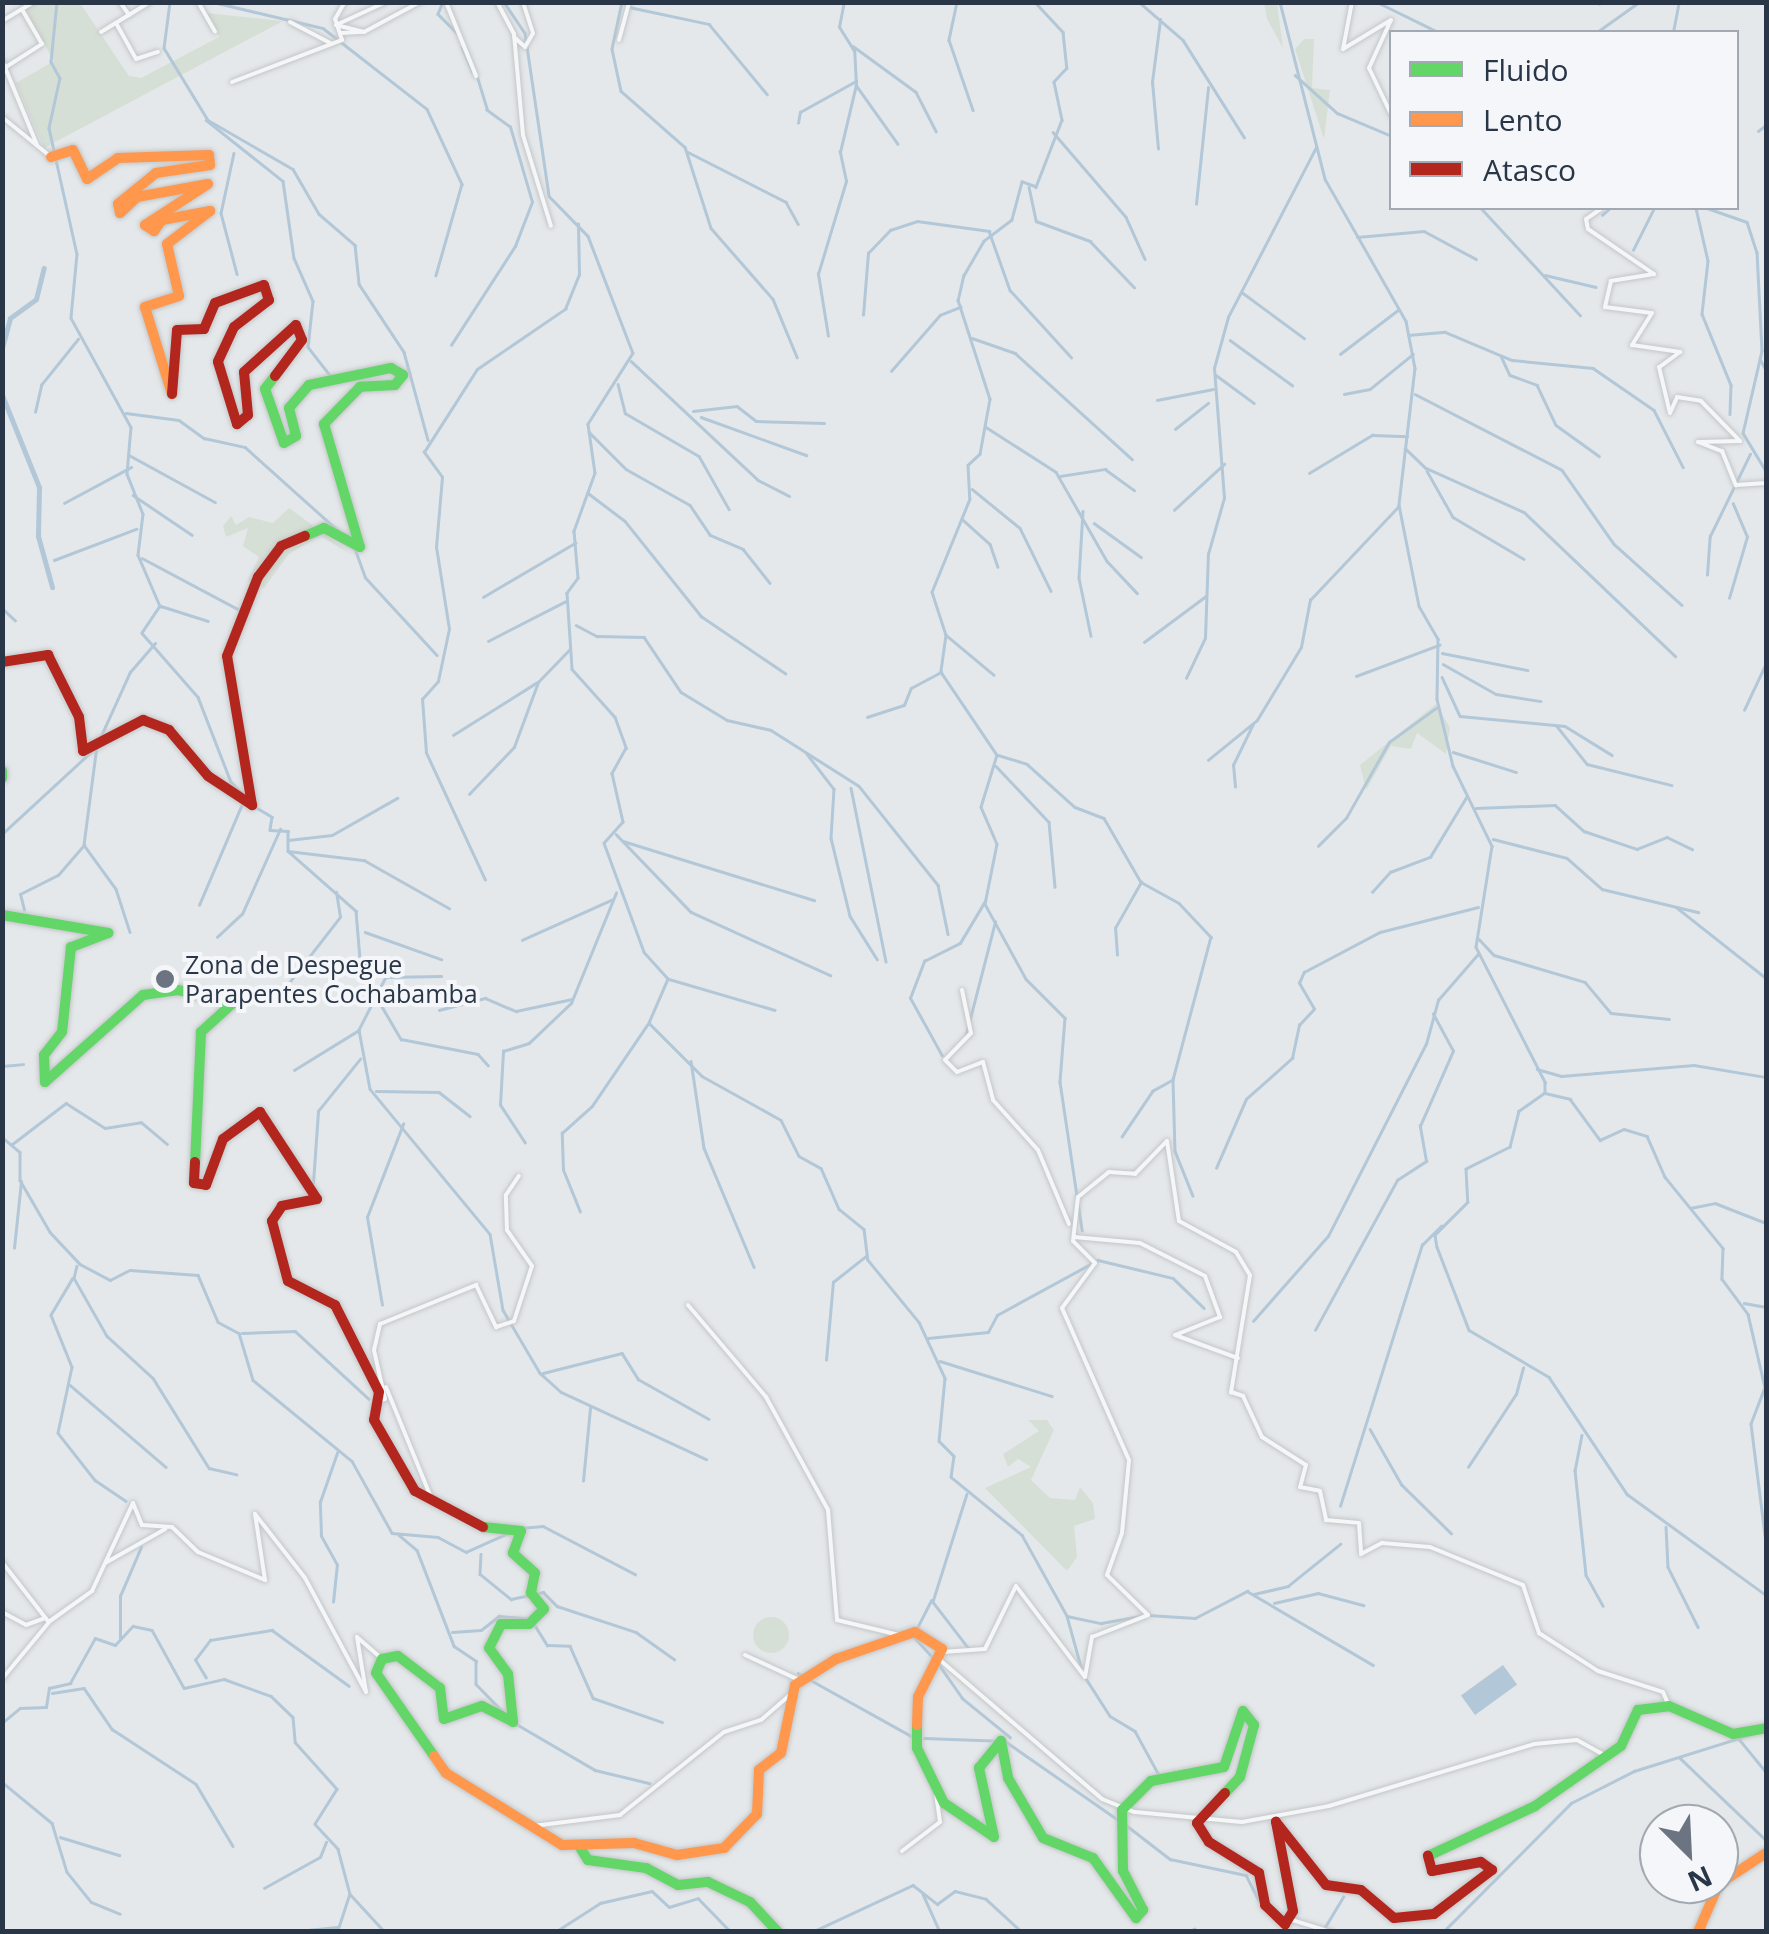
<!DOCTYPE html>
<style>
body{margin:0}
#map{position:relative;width:1769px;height:1934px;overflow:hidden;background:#e5e8ea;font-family:"Open Sans",sans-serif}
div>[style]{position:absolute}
.green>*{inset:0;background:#d6dfd5}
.round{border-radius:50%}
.water>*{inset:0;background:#b2c7d7;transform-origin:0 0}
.stream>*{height:2.5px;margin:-1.25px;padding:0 1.25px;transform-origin:1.25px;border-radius:1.25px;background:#b2c7d7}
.canal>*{height:5px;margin:-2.5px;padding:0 2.5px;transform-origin:2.5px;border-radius:2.5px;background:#b2c7d7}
.roads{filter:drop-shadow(0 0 2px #c3c6c8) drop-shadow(0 0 2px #c3c6c8)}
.street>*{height:4px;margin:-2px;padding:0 2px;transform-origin:2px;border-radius:2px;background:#f5f6f7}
.fast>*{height:10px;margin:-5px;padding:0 5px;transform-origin:5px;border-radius:5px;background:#63d668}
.slow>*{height:10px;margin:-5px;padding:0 5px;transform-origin:5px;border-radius:5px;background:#ff974d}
.jam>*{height:10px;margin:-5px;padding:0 5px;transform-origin:5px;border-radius:5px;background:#b3261e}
.dots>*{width:28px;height:28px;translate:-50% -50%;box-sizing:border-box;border:5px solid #f4f6f9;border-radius:50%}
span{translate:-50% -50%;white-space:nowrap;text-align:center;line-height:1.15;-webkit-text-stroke:8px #f4f6f9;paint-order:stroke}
.poi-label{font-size:25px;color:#293647}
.left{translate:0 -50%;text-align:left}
.frame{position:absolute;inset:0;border:5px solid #293647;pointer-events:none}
.legend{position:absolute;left:1389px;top:30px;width:350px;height:180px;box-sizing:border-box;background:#f4f6f9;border:2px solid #a3a9b2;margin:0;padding:12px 18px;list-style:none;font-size:30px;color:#293647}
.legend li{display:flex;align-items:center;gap:20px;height:50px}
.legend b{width:50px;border:2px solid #a3a9b2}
.north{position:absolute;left:1639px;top:1804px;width:100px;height:100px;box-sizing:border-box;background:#f4f6f9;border:2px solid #a3a9b2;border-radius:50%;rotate:156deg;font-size:28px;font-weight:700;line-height:40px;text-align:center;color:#293647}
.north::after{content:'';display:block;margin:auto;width:35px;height:45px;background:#6b7480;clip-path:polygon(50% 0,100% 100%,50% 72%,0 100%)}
</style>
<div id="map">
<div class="green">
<i style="clip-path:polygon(37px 3px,80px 3px,129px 76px,141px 78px,219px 37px,206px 13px,283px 21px,44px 148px,16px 83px,54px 61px,25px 10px)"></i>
<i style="clip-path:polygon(1264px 3px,1277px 3px,1283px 48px,1267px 19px)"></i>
<i style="clip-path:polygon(1304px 39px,1314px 39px,1312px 88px,1330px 90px,1324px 139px,1295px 49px)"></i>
<i style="clip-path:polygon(289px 508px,353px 555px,320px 536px,289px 554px,264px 588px,248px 580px,259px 557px,243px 546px,248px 528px,226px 537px,223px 526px,231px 516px,236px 525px,249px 517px,273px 523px)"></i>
<i style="clip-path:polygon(1436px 704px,1450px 728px,1446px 754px,1417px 733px,1411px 749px,1391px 746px,1366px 790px,1360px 765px)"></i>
<i style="clip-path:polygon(1028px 1420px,1047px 1420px,1054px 1430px,1031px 1480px,1050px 1498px,1075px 1500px,1080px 1487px,1093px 1503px,1095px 1519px,1074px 1526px,1077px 1557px,1067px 1571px,985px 1488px,1031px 1467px,1018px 1459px,1008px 1467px,1003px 1454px,1039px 1431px)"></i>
<i class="round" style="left:753px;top:1617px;width:36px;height:36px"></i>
</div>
<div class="water">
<i style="left:1503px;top:1665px;width:24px;height:52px;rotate:54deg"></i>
</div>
<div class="stream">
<i style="left:57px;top:2px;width:60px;rotate:95.7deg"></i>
<i style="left:51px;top:62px;width:18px;rotate:61deg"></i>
<i style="left:60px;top:78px;width:51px;rotate:102.4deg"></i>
<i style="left:49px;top:128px;width:129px;rotate:77.5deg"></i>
<i style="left:77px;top:254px;width:64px;rotate:95.4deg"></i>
<i style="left:71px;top:318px;width:124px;rotate:61.2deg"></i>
<i style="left:131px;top:427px;width:47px;rotate:94.9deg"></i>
<i style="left:127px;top:474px;width:43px;rotate:68.2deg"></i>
<i style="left:143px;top:514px;width:41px;rotate:97deg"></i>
<i style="left:138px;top:555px;width:56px;rotate:66.7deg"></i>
<i style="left:160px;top:606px;width:32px;rotate:124deg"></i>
<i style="left:142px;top:633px;width:85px;rotate:48.8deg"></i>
<i style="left:198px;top:697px;width:91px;rotate:68.8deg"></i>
<i style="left:231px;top:782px;width:25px;rotate:45deg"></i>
<i style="left:170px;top:2px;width:46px;rotate:97.4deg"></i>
<i style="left:164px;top:48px;width:84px;rotate:58.6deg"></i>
<i style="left:208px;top:120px;width:98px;rotate:30deg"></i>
<i style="left:293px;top:169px;width:52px;rotate:60deg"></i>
<i style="left:319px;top:214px;width:48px;rotate:40.7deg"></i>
<i style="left:355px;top:245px;width:39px;rotate:84deg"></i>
<i style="left:359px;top:284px;width:82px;rotate:56.5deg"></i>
<i style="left:404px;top:352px;width:91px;rotate:74.7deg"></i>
<i style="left:213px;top:2px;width:113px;rotate:13.3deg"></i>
<i style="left:323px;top:28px;width:132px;rotate:37.9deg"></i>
<i style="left:427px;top:109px;width:83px;rotate:65deg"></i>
<i style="left:462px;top:184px;width:95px;rotate:105.9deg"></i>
<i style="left:443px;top:2px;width:13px;rotate:113deg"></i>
<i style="left:438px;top:14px;width:28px;rotate:45deg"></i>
<i style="left:504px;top:2px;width:37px;rotate:56deg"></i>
<i style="left:525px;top:33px;width:165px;rotate:81.6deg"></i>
<i style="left:549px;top:196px;width:56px;rotate:45.7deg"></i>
<i style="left:588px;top:236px;width:125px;rotate:69deg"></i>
<i style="left:633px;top:353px;width:84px;rotate:122.4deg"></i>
<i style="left:588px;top:424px;width:49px;rotate:81.9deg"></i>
<i style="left:595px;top:473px;width:62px;rotate:109.9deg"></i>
<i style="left:574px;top:531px;width:47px;rotate:85.1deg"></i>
<i style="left:578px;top:578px;width:19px;rotate:126deg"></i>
<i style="left:567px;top:593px;width:76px;rotate:86.2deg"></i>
<i style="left:572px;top:669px;width:64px;rotate:48.1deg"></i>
<i style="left:615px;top:717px;width:33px;rotate:70deg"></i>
<i style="left:626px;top:748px;width:29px;rotate:119deg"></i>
<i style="left:612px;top:773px;width:50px;rotate:77.3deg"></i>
<i style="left:623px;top:822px;width:28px;rotate:132deg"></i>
<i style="left:604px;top:843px;width:116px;rotate:69.8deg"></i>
<i style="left:644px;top:952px;width:36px;rotate:48deg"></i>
<i style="left:668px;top:979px;width:48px;rotate:113.4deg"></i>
<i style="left:649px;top:1023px;width:75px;rotate:45deg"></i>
<i style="left:702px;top:1076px;width:90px;rotate:29.1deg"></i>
<i style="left:781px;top:1120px;width:40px;rotate:63.4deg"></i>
<i style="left:799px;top:1156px;width:25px;rotate:29deg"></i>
<i style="left:821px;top:1168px;width:45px;rotate:66.3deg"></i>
<i style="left:839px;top:1209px;width:32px;rotate:39deg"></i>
<i style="left:864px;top:1229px;width:31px;rotate:83deg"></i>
<i style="left:868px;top:1260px;width:80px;rotate:50.6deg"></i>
<i style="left:919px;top:1322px;width:62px;rotate:65.1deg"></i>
<i style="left:945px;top:1378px;width:63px;rotate:95.4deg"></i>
<i style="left:939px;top:1441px;width:21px;rotate:45deg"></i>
<i style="left:954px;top:1456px;width:21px;rotate:98deg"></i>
<i style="left:951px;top:1477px;width:92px;rotate:39.2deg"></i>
<i style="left:1022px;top:1535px;width:93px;rotate:60.9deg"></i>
<i style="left:1067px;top:1616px;width:35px;rotate:12deg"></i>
<i style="left:1101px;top:1623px;width:40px;rotate:-10deg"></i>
<i style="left:622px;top:2px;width:48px;rotate:102deg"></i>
<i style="left:612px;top:49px;width:43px;rotate:77.9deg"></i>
<i style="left:621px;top:91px;width:85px;rotate:41.2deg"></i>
<i style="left:685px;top:147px;width:85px;rotate:72.2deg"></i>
<i style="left:711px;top:228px;width:94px;rotate:48.9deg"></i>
<i style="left:773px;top:299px;width:63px;rotate:67.5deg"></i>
<i style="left:957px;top:2px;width:39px;rotate:102deg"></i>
<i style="left:949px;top:40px;width:74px;rotate:71.1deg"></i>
<i style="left:1035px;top:2px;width:41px;rotate:47deg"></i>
<i style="left:1063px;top:32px;width:36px;rotate:84deg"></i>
<i style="left:1067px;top:68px;width:19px;rotate:133deg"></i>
<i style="left:1054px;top:82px;width:39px;rotate:78deg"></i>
<i style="left:1062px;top:120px;width:72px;rotate:111.2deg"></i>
<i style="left:1036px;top:187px;width:15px;rotate:-160deg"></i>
<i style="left:1022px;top:182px;width:39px;rotate:105deg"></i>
<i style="left:1012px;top:220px;width:35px;rotate:143deg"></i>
<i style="left:984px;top:241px;width:39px;rotate:120deg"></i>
<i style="left:964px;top:275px;width:26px;rotate:103deg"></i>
<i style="left:958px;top:300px;width:104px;rotate:72.1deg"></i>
<i style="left:990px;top:399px;width:56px;rotate:100.3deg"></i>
<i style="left:980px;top:454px;width:16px;rotate:137deg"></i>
<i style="left:968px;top:465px;width:34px;rotate:87deg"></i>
<i style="left:970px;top:499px;width:100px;rotate:112.2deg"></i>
<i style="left:932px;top:592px;width:45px;rotate:72deg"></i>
<i style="left:946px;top:635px;width:37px;rotate:98deg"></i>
<i style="left:941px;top:672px;width:100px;rotate:56deg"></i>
<i style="left:997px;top:755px;width:54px;rotate:107.1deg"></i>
<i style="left:981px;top:807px;width:40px;rotate:66.6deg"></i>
<i style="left:997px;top:844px;width:61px;rotate:101.3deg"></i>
<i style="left:985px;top:904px;width:85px;rotate:61.3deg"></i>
<i style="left:1026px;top:979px;width:55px;rotate:45deg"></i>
<i style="left:1065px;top:1018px;width:64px;rotate:94.5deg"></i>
<i style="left:1060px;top:1082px;width:150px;rotate:81.5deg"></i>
<i style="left:1139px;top:2px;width:58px;rotate:40.8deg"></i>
<i style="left:1183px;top:40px;width:115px;rotate:57.8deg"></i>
<i style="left:1280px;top:2px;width:183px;rotate:75.7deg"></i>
<i style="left:1325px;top:179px;width:163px;rotate:60.3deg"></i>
<i style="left:1406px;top:321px;width:48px;rotate:79.2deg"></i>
<i style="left:1415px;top:368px;width:138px;rotate:96.7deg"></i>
<i style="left:1399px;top:505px;width:103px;rotate:78.8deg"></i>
<i style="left:1419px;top:606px;width:38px;rotate:60deg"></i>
<i style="left:1438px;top:639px;width:60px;rotate:91deg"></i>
<i style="left:1437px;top:699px;width:69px;rotate:76.6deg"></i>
<i style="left:1453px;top:766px;width:89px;rotate:64deg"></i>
<i style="left:1492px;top:846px;width:102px;rotate:99deg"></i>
<i style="left:1476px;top:947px;width:152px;rotate:62.9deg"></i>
<i style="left:1545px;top:1082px;width:11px;rotate:90deg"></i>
<i style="left:1545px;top:1093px;width:32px;rotate:145deg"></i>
<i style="left:1519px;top:1111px;width:37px;rotate:104deg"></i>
<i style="left:1510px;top:1147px;width:49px;rotate:153.4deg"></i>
<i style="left:1466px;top:1169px;width:33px;rotate:87deg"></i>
<i style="left:1468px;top:1202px;width:47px;rotate:135deg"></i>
<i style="left:1435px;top:1235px;width:12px;rotate:81deg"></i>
<i style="left:1437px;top:1247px;width:89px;rotate:68.9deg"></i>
<i style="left:1469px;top:1330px;width:93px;rotate:30.4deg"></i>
<i style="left:1549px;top:1377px;width:141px;rotate:56.3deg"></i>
<i style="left:1627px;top:1494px;width:172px;rotate:36deg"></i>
<i style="left:1357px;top:2px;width:6px"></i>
<i style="left:1372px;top:2px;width:3px"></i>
<i style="left:1377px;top:2px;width:68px;rotate:26.2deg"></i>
<i style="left:1490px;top:2px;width:1px;rotate:45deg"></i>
<i style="left:1599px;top:4px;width:2px;rotate:-63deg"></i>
<i style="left:629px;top:7px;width:82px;rotate:12deg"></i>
<i style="left:709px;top:24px;width:91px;rotate:50.4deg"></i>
<i style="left:1597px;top:32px;width:52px;rotate:-35.5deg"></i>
<i style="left:1673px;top:32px;width:31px;rotate:-79deg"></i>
<i style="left:853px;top:46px;width:78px;rotate:36.1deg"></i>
<i style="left:916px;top:92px;width:44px;rotate:62.9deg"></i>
<i style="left:462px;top:47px;width:26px;rotate:67deg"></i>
<i style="left:1295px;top:75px;width:57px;rotate:42.1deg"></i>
<i style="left:1337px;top:113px;width:60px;rotate:22.7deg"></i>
<i style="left:856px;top:85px;width:72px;rotate:54.6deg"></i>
<i style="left:206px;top:120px;width:98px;rotate:38.4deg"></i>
<i style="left:283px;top:181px;width:78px;rotate:81.9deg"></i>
<i style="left:294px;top:258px;width:47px;rotate:66.2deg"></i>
<i style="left:313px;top:301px;width:46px;rotate:96.2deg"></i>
<i style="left:308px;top:347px;width:37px;rotate:52deg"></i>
<i style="left:798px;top:123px;width:11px;rotate:-80deg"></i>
<i style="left:800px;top:112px;width:64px;rotate:-29deg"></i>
<i style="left:1758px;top:131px;width:10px;rotate:-37deg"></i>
<i style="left:1053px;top:132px;width:112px;rotate:49.3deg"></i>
<i style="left:1126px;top:217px;width:46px;rotate:65.7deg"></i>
<i style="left:1158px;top:149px;width:67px;rotate:-95.1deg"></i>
<i style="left:1152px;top:82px;width:63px;rotate:-82.6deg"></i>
<i style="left:688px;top:152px;width:110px;rotate:27deg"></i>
<i style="left:786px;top:202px;width:25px;rotate:61deg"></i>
<i style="left:234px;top:153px;width:61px;rotate:102.2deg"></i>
<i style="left:221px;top:213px;width:63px;rotate:75.3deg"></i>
<i style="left:1029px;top:187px;width:35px;rotate:78deg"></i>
<i style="left:1036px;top:221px;width:58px;rotate:20.3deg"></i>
<i style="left:1090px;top:241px;width:64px;rotate:46.3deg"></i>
<i style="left:1196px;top:204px;width:117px;rotate:-84.1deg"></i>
<i style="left:1481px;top:208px;width:146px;rotate:47.2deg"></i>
<i style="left:1696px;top:208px;width:54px;rotate:77.2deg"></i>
<i style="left:1708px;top:261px;width:53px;rotate:96.5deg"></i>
<i style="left:1702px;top:314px;width:77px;rotate:67.8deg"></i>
<i style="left:1731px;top:385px;width:29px;rotate:92deg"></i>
<i style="left:1707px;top:208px;width:42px;rotate:19.3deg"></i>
<i style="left:1747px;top:222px;width:32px;rotate:72deg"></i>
<i style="left:1757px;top:252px;width:99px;rotate:87.1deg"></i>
<i style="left:1762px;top:351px;width:84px;rotate:103deg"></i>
<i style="left:1743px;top:433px;width:44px;rotate:58.8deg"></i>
<i style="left:1602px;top:215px;width:11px;rotate:-41deg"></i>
<i style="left:1357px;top:237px;width:67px;rotate:-5.1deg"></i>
<i style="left:1424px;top:231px;width:59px;rotate:28.3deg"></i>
<i style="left:1633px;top:250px;width:47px;rotate:-63.4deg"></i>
<i style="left:1545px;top:275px;width:52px;rotate:13.2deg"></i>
<i style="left:1243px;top:293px;width:76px;rotate:36.4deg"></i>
<i style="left:863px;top:315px;width:62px;rotate:-85.4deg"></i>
<i style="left:868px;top:253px;width:32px;rotate:-46deg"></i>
<i style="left:890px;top:230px;width:28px;rotate:-18deg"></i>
<i style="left:917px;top:221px;width:73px;rotate:7.9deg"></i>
<i style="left:989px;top:231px;width:63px;rotate:70.4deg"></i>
<i style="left:1010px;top:290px;width:91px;rotate:47.7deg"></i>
<i style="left:1408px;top:335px;width:37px;rotate:-5deg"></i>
<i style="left:1445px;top:332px;width:73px;rotate:22.7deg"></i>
<i style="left:1512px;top:360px;width:81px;rotate:5.6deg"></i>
<i style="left:1593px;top:368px;width:74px;rotate:34.5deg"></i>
<i style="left:1654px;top:410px;width:64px;rotate:63deg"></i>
<i style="left:828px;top:336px;width:63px;rotate:-99.2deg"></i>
<i style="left:818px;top:274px;width:97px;rotate:-73.2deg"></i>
<i style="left:846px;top:181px;width:30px;rotate:-102deg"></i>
<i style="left:840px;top:152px;width:69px;rotate:-76.6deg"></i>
<i style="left:856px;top:85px;width:34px;rotate:-93deg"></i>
<i style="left:854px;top:51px;width:28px;rotate:-122deg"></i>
<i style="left:839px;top:27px;width:25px;rotate:-79deg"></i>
<i style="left:972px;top:338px;width:46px;rotate:19.2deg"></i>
<i style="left:1015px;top:353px;width:158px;rotate:42.2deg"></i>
<i style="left:1230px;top:340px;width:77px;rotate:36deg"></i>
<i style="left:451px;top:345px;width:118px;rotate:-57.1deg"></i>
<i style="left:515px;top:246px;width:47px;rotate:-68.9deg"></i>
<i style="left:532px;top:202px;width:78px;rotate:-106.3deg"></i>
<i style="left:510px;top:127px;width:29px;rotate:-144deg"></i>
<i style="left:487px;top:110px;width:34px;rotate:-107deg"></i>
<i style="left:1340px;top:354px;width:73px;rotate:-37.2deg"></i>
<i style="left:1501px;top:356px;width:21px;rotate:65deg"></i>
<i style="left:1510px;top:375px;width:29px;rotate:20deg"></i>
<i style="left:1537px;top:385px;width:44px;rotate:64.6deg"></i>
<i style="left:1556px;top:425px;width:53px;rotate:35.8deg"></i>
<i style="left:1760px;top:359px;width:13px;rotate:61deg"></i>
<i style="left:631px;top:361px;width:174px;rotate:43.1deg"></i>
<i style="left:758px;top:480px;width:35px;rotate:27deg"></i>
<i style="left:891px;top:371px;width:74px;rotate:-48.8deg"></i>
<i style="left:940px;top:315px;width:22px;rotate:-22deg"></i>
<i style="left:1216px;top:375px;width:47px;rotate:36.4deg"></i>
<i style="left:618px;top:384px;width:30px;rotate:76deg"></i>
<i style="left:625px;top:413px;width:86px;rotate:30.2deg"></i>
<i style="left:699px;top:456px;width:61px;rotate:60.5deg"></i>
<i style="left:1344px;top:394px;width:26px;rotate:-11deg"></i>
<i style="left:1370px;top:389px;width:55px;rotate:-39.1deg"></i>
<i style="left:1415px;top:394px;width:165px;rotate:27.3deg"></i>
<i style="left:1562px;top:470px;width:90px;rotate:54.9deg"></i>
<i style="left:1614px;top:544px;width:91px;rotate:41.9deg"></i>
<i style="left:1157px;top:400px;width:57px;rotate:-11.1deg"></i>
<i style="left:693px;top:411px;width:44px;rotate:-6.5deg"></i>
<i style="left:737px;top:406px;width:24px;rotate:38deg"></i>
<i style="left:756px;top:421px;width:68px;rotate:1.7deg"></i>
<i style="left:35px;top:412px;width:28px;rotate:-77deg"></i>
<i style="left:41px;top:385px;width:59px;rotate:-51.2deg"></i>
<i style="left:126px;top:413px;width:53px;rotate:7.5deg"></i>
<i style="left:179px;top:420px;width:31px;rotate:36deg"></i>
<i style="left:204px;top:438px;width:42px;rotate:12.4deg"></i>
<i style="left:245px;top:447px;width:129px;rotate:41.9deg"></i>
<i style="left:701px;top:417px;width:112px;rotate:19.9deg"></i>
<i style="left:986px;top:427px;width:83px;rotate:32.7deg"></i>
<i style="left:1056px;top:472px;width:103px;rotate:60.2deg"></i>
<i style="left:1107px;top:561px;width:44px;rotate:46.8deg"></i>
<i style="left:1175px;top:429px;width:42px;rotate:-38.2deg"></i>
<i style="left:589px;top:432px;width:52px;rotate:45deg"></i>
<i style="left:626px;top:469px;width:73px;rotate:29.4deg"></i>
<i style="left:690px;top:505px;width:36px;rotate:56deg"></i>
<i style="left:710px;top:535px;width:36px;rotate:23deg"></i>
<i style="left:743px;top:549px;width:43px;rotate:51.5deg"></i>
<i style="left:1405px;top:448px;width:29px;rotate:44deg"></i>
<i style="left:1426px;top:468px;width:107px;rotate:24.2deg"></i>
<i style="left:1524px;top:512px;width:209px;rotate:43.6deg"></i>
<i style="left:129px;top:455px;width:98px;rotate:28.7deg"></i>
<i style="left:1427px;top:471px;width:53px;rotate:60.5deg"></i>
<i style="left:1453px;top:517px;width:82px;rotate:30.6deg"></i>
<i style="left:1309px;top:473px;width:74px;rotate:-31.1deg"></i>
<i style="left:1372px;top:435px;width:35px;rotate:2deg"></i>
<i style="left:1060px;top:476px;width:46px;rotate:-8.8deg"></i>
<i style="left:1105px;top:469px;width:36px;rotate:36deg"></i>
<i style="left:972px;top:489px;width:62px;rotate:39.1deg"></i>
<i style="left:1020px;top:528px;width:70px;rotate:63.8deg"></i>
<i style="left:588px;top:493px;width:46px;rotate:37.1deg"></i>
<i style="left:625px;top:521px;width:122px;rotate:51.3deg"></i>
<i style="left:701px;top:616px;width:102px;rotate:34.2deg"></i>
<i style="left:133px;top:495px;width:71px;rotate:34.1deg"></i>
<i style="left:64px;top:503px;width:76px;rotate:-28.2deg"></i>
<i style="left:1174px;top:510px;width:68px;rotate:-42.6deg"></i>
<i style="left:1083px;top:511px;width:67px;rotate:93.4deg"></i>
<i style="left:1079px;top:578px;width:59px;rotate:78.3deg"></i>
<i style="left:962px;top:519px;width:38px;rotate:42deg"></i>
<i style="left:990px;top:544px;width:24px;rotate:71deg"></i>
<i style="left:1094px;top:523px;width:58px;rotate:35.9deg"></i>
<i style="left:354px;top:546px;width:33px;rotate:70deg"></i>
<i style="left:365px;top:577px;width:106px;rotate:47.3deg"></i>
<i style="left:142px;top:558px;width:111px;rotate:28deg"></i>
<i style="left:54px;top:560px;width:88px;rotate:-20.7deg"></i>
<i style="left:1707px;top:575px;width:39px;rotate:-86deg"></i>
<i style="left:1710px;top:536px;width:91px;rotate:-64deg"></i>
<i style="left:483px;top:597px;width:107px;rotate:-30.4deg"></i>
<i style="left:1729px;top:598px;width:64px;rotate:-73.6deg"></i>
<i style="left:1747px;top:537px;width:36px;rotate:-113deg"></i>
<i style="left:161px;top:606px;width:49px;rotate:17.7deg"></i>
<i style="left:2px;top:608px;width:18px;rotate:43deg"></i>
<i style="left:576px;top:625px;width:24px;rotate:28deg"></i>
<i style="left:597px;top:636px;width:47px;rotate:1.2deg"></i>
<i style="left:644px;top:637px;width:66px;rotate:56.1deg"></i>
<i style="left:681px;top:692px;width:54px;rotate:31.3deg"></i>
<i style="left:727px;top:720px;width:45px;rotate:12.8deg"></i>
<i style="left:771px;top:730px;width:104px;rotate:32.5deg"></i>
<i style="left:859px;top:786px;width:127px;rotate:51.4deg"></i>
<i style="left:938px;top:885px;width:50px;rotate:78.5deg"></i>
<i style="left:946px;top:635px;width:62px;rotate:39.8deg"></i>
<i style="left:488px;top:641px;width:88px;rotate:-27.1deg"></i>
<i style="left:1144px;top:642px;width:77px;rotate:-36.6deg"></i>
<i style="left:1442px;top:653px;width:87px;rotate:11.3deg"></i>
<i style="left:1443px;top:664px;width:61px;rotate:29.5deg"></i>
<i style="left:1496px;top:694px;width:45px;rotate:9deg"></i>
<i style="left:1356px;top:676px;width:89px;rotate:-20.5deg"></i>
<i style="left:1442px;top:677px;width:43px;rotate:65.2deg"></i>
<i style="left:1460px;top:716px;width:105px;rotate:5.4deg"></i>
<i style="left:1565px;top:726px;width:55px;rotate:31.7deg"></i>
<i style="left:1186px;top:678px;width:44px;rotate:-64.6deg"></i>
<i style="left:1205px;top:638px;width:84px;rotate:-88deg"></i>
<i style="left:1208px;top:554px;width:58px;rotate:-74.1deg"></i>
<i style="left:1224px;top:498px;width:130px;rotate:-94.4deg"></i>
<i style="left:1214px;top:368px;width:53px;rotate:-74.6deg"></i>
<i style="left:1228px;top:317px;width:191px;rotate:-62.6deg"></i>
<i style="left:1744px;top:710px;width:52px;rotate:-64.9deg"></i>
<i style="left:867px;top:717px;width:39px;rotate:-18deg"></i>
<i style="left:904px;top:705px;width:18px;rotate:-68deg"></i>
<i style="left:911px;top:688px;width:34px;rotate:-28deg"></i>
<i style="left:1556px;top:725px;width:50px;rotate:51.5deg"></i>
<i style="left:1587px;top:764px;width:87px;rotate:14deg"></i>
<i style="left:453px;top:735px;width:98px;rotate:-32.1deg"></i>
<i style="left:100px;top:738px;width:72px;rotate:-65.6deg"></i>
<i style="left:130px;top:672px;width:38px;rotate:-49deg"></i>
<i style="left:97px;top:746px;width:100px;rotate:97.5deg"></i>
<i style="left:84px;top:845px;width:54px;rotate:54deg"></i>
<i style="left:116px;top:889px;width:45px;rotate:72deg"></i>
<i style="left:1453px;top:752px;width:66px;rotate:17.6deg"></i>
<i style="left:807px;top:754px;width:44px;rotate:52.4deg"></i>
<i style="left:834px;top:789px;width:49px;rotate:93.5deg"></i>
<i style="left:831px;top:838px;width:80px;rotate:76.3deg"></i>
<i style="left:850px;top:916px;width:51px;rotate:57.9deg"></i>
<i style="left:998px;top:755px;width:30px;rotate:17deg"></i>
<i style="left:1027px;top:764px;width:64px;rotate:41.9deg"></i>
<i style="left:1075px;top:807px;width:31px;rotate:21deg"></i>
<i style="left:1104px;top:818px;width:74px;rotate:60deg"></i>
<i style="left:1141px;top:882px;width:43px;rotate:28.9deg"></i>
<i style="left:1179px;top:903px;width:47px;rotate:46.7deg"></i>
<i style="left:1211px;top:937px;width:148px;rotate:104.9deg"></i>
<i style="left:1173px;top:1080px;width:23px;rotate:151deg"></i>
<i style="left:1153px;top:1091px;width:55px;rotate:124deg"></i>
<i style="left:1208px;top:760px;width:63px;rotate:-39.2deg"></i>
<i style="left:1257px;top:720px;width:85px;rotate:-58.9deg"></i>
<i style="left:1301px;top:647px;width:48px;rotate:-79.2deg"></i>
<i style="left:1310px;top:600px;width:128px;rotate:-46.6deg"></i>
<i style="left:996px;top:766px;width:77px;rotate:46.6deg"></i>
<i style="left:1049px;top:822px;width:65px;rotate:84.7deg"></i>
<i style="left:1235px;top:787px;width:22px;rotate:-95deg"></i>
<i style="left:1233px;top:765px;width:46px;rotate:-64deg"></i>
<i style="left:851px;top:788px;width:177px;rotate:78.6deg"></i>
<i style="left:469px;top:794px;width:65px;rotate:-46.2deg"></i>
<i style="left:514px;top:747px;width:69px;rotate:-69.7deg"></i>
<i style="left:538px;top:682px;width:46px;rotate:-45.9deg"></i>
<i style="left:254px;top:806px;width:21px;rotate:31deg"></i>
<i style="left:272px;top:817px;width:13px;rotate:99deg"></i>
<i style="left:270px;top:830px;width:18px;rotate:3deg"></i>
<i style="left:288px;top:831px;width:20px;rotate:90deg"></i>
<i style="left:288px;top:851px;width:91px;rotate:41.4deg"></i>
<i style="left:356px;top:911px;width:48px;rotate:85.2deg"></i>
<i style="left:360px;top:959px;width:32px;rotate:35deg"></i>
<i style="left:386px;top:977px;width:59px;rotate:117deg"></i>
<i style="left:359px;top:1030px;width:60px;rotate:79.4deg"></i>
<i style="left:370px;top:1089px;width:188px;rotate:50.4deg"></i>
<i style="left:490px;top:1234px;width:77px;rotate:80.3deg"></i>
<i style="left:503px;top:1310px;width:73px;rotate:59.6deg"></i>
<i style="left:540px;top:1373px;width:28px;rotate:42deg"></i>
<i style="left:561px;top:1392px;width:160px;rotate:24.8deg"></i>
<i style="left:1476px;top:808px;width:79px;rotate:-2.2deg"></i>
<i style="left:1555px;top:805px;width:39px;rotate:42deg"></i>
<i style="left:1584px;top:831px;width:56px;rotate:18.8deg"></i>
<i style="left:1637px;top:849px;width:32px;rotate:-22deg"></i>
<i style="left:1667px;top:837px;width:28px;rotate:26deg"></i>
<i style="left:2px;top:834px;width:124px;rotate:-42.7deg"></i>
<i style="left:616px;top:834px;width:108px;rotate:46.1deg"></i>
<i style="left:691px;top:912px;width:153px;rotate:24.4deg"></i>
<i style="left:1493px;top:839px;width:76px;rotate:14.4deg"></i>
<i style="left:1567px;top:858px;width:47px;rotate:41.5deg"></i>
<i style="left:1602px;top:889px;width:99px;rotate:13.5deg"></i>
<i style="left:288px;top:840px;width:44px;rotate:-6.5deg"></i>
<i style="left:332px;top:835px;width:75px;rotate:-29.6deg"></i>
<i style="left:623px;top:841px;width:200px;rotate:17.2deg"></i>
<i style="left:1318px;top:846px;width:40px;rotate:-45deg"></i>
<i style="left:1346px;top:818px;width:87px;rotate:-60.5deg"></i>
<i style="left:1389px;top:742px;width:58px;rotate:-35.9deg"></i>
<i style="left:288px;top:851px;width:77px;rotate:6.8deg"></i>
<i style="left:364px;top:860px;width:98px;rotate:29.5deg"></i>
<i style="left:485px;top:880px;width:140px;rotate:-114.9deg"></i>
<i style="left:426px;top:753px;width:54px;rotate:-94.2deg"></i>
<i style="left:422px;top:699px;width:24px;rotate:-48deg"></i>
<i style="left:438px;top:681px;width:53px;rotate:-78.1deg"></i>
<i style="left:449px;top:629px;width:83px;rotate:-99deg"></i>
<i style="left:436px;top:547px;width:70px;rotate:-85.1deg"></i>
<i style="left:442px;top:477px;width:31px;rotate:-126deg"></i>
<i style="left:424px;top:452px;width:98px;rotate:-57.4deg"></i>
<i style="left:477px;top:369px;width:107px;rotate:-34.3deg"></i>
<i style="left:565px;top:309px;width:37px;rotate:-68deg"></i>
<i style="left:579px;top:275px;width:51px;rotate:-91.1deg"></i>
<i style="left:1372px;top:892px;width:27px;rotate:-48deg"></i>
<i style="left:1390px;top:872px;width:43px;rotate:-20.6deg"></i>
<i style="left:1430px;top:857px;width:71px;rotate:-58.8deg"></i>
<i style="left:199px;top:905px;width:110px;rotate:-66.9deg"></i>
<i style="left:1676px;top:907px;width:115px;rotate:38.3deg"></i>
<i style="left:24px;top:910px;width:16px;rotate:-104deg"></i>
<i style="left:20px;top:894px;width:42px;rotate:-26.6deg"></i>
<i style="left:58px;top:875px;width:40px;rotate:-49deg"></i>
<i style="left:365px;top:932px;width:81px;rotate:19.6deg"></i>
<i style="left:217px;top:937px;width:34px;rotate:-43deg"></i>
<i style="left:242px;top:914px;width:93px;rotate:-65.9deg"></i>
<i style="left:1479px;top:939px;width:22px;rotate:47deg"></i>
<i style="left:1494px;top:955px;width:95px;rotate:16.5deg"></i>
<i style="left:1585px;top:982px;width:40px;rotate:50deg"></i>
<i style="left:1611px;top:1013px;width:58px;rotate:5.9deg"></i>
<i style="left:522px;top:940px;width:98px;rotate:-24.2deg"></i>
<i style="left:1117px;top:955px;width:27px;rotate:-94deg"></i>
<i style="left:1115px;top:928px;width:53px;rotate:-60.5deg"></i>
<i style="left:386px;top:977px;width:55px;rotate:-1deg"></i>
<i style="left:669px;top:979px;width:110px;rotate:16.3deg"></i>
<i style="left:288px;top:984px;width:85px;rotate:-52.2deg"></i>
<i style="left:340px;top:917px;width:25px;rotate:-99deg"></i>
<i style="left:377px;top:998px;width:48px;rotate:59.7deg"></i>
<i style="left:401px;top:1039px;width:78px;rotate:11deg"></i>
<i style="left:478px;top:1054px;width:15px;rotate:48deg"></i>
<i style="left:439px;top:1010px;width:48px;rotate:-14.6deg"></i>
<i style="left:485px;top:998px;width:34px;rotate:23deg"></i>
<i style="left:516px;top:1011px;width:57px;rotate:-12.1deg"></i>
<i style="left:965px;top:1038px;width:120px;rotate:-75.5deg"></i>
<i style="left:942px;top:1056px;width:66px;rotate:-118.9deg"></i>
<i style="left:910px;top:998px;width:40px;rotate:-69deg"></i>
<i style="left:924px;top:961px;width:40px;rotate:-26.6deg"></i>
<i style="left:960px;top:943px;width:49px;rotate:-59.2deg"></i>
<i style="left:691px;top:1061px;width:88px;rotate:81.5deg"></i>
<i style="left:704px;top:1148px;width:129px;rotate:67.2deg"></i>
<i style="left:2px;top:1066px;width:21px;rotate:-5deg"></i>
<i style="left:1537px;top:1069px;width:25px;rotate:16deg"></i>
<i style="left:1561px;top:1076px;width:133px;rotate:-4.7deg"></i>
<i style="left:1694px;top:1065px;width:73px;rotate:9.5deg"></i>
<i style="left:294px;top:1070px;width:76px;rotate:-31.6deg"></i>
<i style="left:1173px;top:1080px;width:71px;rotate:88.4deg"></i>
<i style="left:1175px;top:1151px;width:48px;rotate:68.2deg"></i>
<i style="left:376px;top:1091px;width:63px;rotate:0.9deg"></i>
<i style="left:439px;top:1092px;width:39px;rotate:38deg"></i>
<i style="left:1545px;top:1093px;width:26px;rotate:13deg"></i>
<i style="left:1570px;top:1099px;width:51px;rotate:53.8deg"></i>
<i style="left:1600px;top:1140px;width:26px;rotate:-25deg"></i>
<i style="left:1624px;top:1129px;width:24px;rotate:17deg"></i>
<i style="left:1647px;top:1136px;width:45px;rotate:66.3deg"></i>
<i style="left:1665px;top:1177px;width:92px;rotate:50.8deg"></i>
<i style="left:1723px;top:1248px;width:31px;rotate:92deg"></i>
<i style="left:1722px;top:1279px;width:44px;rotate:53.4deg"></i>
<i style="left:1748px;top:1314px;width:80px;rotate:77deg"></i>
<i style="left:2px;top:1137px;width:23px;rotate:40deg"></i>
<i style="left:20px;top:1152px;width:28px;rotate:90deg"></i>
<i style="left:20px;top:1180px;width:60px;rotate:60deg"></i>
<i style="left:50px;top:1232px;width:44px;rotate:46.8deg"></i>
<i style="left:80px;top:1264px;width:34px;rotate:28deg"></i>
<i style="left:110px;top:1280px;width:22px;rotate:-27deg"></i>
<i style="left:130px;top:1270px;width:68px;rotate:4.2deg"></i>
<i style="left:198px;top:1275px;width:51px;rotate:66.9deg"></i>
<i style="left:218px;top:1322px;width:24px;rotate:28deg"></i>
<i style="left:239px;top:1333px;width:49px;rotate:73.4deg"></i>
<i style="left:253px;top:1380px;width:128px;rotate:39.3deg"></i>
<i style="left:352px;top:1461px;width:82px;rotate:60.9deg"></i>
<i style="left:392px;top:1533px;width:46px;rotate:5deg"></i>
<i style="left:438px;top:1537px;width:32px;rotate:28deg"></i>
<i style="left:466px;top:1552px;width:46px;rotate:-24.3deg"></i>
<i style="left:525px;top:1143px;width:45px;rotate:-123.3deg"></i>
<i style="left:500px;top:1105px;width:54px;rotate:-86.8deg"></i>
<i style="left:503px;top:1051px;width:27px;rotate:-17deg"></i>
<i style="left:529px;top:1043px;width:58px;rotate:-43.6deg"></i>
<i style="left:571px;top:1003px;width:119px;rotate:-67.8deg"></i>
<i style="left:11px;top:1145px;width:69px;rotate:-37.4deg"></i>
<i style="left:66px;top:1103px;width:46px;rotate:32.7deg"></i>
<i style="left:105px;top:1128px;width:36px;rotate:-9deg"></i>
<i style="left:141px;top:1122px;width:34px;rotate:40deg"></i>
<i style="left:1216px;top:1168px;width:75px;rotate:-66.5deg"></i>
<i style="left:1246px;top:1099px;width:62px;rotate:-41.7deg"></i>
<i style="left:1292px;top:1058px;width:34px;rotate:-78deg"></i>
<i style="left:1299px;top:1025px;width:22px;rotate:-47deg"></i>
<i style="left:1314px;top:1009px;width:30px;rotate:-120deg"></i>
<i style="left:1299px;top:983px;width:12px;rotate:-66deg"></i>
<i style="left:1304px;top:972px;width:86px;rotate:-27.8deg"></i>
<i style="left:1380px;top:932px;width:101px;rotate:-14.3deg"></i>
<i style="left:313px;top:1183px;width:72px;rotate:-86deg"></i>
<i style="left:318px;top:1111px;width:67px;rotate:-51.1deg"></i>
<i style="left:1690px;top:1208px;width:25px;rotate:-11deg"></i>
<i style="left:1715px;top:1203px;width:55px;rotate:21.4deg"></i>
<i style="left:580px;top:1212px;width:45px;rotate:-112deg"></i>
<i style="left:563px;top:1170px;width:37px;rotate:-92deg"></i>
<i style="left:562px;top:1133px;width:40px;rotate:-42deg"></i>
<i style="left:592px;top:1106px;width:98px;rotate:-55.8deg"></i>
<i style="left:14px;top:1248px;width:67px;rotate:-84deg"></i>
<i style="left:77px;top:1266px;width:12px;rotate:104deg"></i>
<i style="left:74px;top:1278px;width:67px;rotate:60.4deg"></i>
<i style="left:107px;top:1336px;width:62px;rotate:42.4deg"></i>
<i style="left:153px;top:1378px;width:106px;rotate:58.1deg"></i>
<i style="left:209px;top:1468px;width:28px;rotate:13deg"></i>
<i style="left:73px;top:1278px;width:43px;rotate:120.7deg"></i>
<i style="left:51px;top:1315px;width:56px;rotate:68deg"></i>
<i style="left:72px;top:1367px;width:67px;rotate:102deg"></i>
<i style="left:58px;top:1433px;width:60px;rotate:51.8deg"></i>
<i style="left:95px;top:1480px;width:37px;rotate:34deg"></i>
<i style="left:1744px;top:1303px;width:22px;rotate:10deg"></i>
<i style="left:382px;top:1305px;width:89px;rotate:-99.7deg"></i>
<i style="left:367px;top:1217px;width:100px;rotate:-68.8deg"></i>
<i style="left:1253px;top:1321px;width:113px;rotate:-48.6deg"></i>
<i style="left:1328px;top:1236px;width:216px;rotate:-63deg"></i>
<i style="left:1426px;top:1044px;width:46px;rotate:-74.7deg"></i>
<i style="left:1438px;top:1000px;width:61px;rotate:-49deg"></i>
<i style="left:1315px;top:1330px;width:171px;rotate:-61.3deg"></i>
<i style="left:1397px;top:1180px;width:35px;rotate:-33deg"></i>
<i style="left:1426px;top:1161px;width:36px;rotate:-100deg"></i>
<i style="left:1420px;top:1126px;width:82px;rotate:-66.3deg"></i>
<i style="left:1453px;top:1051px;width:42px;rotate:-118.4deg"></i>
<i style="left:242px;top:1333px;width:53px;rotate:-2.2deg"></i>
<i style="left:295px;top:1331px;width:100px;rotate:42.6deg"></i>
<i style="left:928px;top:1338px;width:60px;rotate:-5.7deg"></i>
<i style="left:988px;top:1332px;width:19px;rotate:-62deg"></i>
<i style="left:997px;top:1315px;width:115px;rotate:-28.6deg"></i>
<i style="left:1098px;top:1260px;width:77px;rotate:13.5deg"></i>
<i style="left:1173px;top:1278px;width:43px;rotate:44.1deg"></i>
<i style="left:826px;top:1360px;width:78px;rotate:-84.9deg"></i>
<i style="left:833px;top:1282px;width:42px;rotate:-38.2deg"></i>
<i style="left:940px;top:1361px;width:117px;rotate:17.4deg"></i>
<i style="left:543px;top:1373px;width:81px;rotate:-14.2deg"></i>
<i style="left:622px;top:1353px;width:31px;rotate:58deg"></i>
<i style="left:638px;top:1379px;width:81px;rotate:29.4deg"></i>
<i style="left:70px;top:1385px;width:126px;rotate:40.5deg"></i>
<i style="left:1764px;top:1390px;width:36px;rotate:111deg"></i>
<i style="left:1751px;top:1424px;width:119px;rotate:82.8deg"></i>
<i style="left:1370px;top:1429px;width:64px;rotate:60.3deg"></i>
<i style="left:1402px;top:1485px;width:69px;rotate:44.4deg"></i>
<i style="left:1582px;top:1435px;width:36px;rotate:101deg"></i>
<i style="left:1575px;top:1470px;width:106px;rotate:84deg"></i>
<i style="left:1586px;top:1575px;width:35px;rotate:61deg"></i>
<i style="left:1468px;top:1467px;width:87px;rotate:-56.7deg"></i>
<i style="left:1516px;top:1394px;width:27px;rotate:-75deg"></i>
<i style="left:583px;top:1481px;width:73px;rotate:-84.5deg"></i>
<i style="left:967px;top:1494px;width:113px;rotate:107.5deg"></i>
<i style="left:933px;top:1602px;width:61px;rotate:52.4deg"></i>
<i style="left:1340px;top:1506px;width:274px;rotate:-72.6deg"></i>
<i style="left:1422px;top:1245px;width:27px;rotate:-45deg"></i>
<i style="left:1666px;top:1527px;width:40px;rotate:87.1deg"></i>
<i style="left:1668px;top:1567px;width:67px;rotate:63.4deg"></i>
<i style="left:520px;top:1528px;width:23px;rotate:-5deg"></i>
<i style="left:543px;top:1526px;width:104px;rotate:27.6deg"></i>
<i style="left:399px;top:1535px;width:23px;rotate:40deg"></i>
<i style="left:417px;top:1550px;width:103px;rotate:68.9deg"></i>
<i style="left:454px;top:1646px;width:27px;rotate:34deg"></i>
<i style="left:476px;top:1661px;width:23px;rotate:90deg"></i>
<i style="left:476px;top:1684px;width:45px;rotate:45.9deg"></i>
<i style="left:481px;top:1554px;width:20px;rotate:93deg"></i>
<i style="left:480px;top:1574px;width:40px;rotate:39deg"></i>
<i style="left:511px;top:1599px;width:33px;rotate:-12deg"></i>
<i style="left:543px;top:1592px;width:20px;rotate:45deg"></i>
<i style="left:557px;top:1606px;width:83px;rotate:18.2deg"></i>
<i style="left:636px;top:1632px;width:47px;rotate:35.4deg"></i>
<i style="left:1254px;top:1594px;width:35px;rotate:-13deg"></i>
<i style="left:1288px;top:1586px;width:67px;rotate:-38.9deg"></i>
<i style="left:333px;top:1602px;width:37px;rotate:-84deg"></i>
<i style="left:337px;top:1565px;width:33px;rotate:-119deg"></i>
<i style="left:321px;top:1536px;width:34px;rotate:-92deg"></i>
<i style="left:320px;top:1502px;width:52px;rotate:-70.9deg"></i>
<i style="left:1274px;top:1603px;width:45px;rotate:-12.8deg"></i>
<i style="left:1318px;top:1593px;width:47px;rotate:14.9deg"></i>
<i style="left:1148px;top:1615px;width:47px;rotate:3.7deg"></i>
<i style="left:1195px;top:1618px;width:59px;rotate:-27.4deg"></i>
<i style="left:1247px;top:1591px;width:146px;rotate:30.4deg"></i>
<i style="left:1067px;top:1616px;width:56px;rotate:74.5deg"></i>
<i style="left:917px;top:1628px;width:31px;rotate:-63deg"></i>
<i style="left:452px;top:1632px;width:29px;rotate:-4deg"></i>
<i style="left:481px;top:1630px;width:23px;rotate:-38deg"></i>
<i style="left:499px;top:1616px;width:32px;rotate:5deg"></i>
<i style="left:531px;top:1619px;width:31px;rotate:58deg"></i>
<i style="left:547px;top:1645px;width:23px;rotate:2deg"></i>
<i style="left:570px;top:1646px;width:57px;rotate:66.1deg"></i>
<i style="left:593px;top:1698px;width:73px;rotate:19.2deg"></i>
<i style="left:913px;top:1636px;width:33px;rotate:47deg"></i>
<i style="left:120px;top:1638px;width:42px;rotate:-90deg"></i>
<i style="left:120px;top:1596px;width:53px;rotate:-66.8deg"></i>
<i style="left:940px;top:1666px;width:39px;rotate:55deg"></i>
<i style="left:962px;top:1698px;width:62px;rotate:39.1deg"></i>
<i style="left:798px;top:1673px;width:132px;rotate:29.1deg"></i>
<i style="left:1085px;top:1677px;width:46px;rotate:57.3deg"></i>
<i style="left:1110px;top:1716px;width:29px;rotate:31deg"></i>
<i style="left:1135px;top:1731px;width:50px;rotate:61.4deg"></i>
<i style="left:206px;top:1678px;width:21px;rotate:-121deg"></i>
<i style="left:195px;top:1660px;width:25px;rotate:-53deg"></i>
<i style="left:210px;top:1640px;width:63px;rotate:-9.2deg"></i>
<i style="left:272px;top:1630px;width:95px;rotate:36deg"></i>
<i style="left:52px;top:1693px;width:32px;rotate:-9deg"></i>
<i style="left:84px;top:1688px;width:50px;rotate:55.7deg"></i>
<i style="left:112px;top:1729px;width:100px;rotate:33.2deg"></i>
<i style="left:196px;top:1784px;width:72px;rotate:59.2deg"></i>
<i style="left:513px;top:1722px;width:95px;rotate:30.3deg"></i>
<i style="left:595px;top:1770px;width:56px;rotate:13.5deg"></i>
<i style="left:2px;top:1723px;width:23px;rotate:-40deg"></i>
<i style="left:20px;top:1708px;width:26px;rotate:-2deg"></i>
<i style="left:46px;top:1707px;width:19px;rotate:-81deg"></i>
<i style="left:49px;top:1688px;width:22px;rotate:-13deg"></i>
<i style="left:70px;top:1683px;width:51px;rotate:-60.9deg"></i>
<i style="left:95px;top:1638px;width:21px;rotate:19deg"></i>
<i style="left:115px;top:1645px;width:26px;rotate:-47deg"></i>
<i style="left:133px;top:1626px;width:19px;rotate:12deg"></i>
<i style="left:152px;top:1630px;width:66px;rotate:61.1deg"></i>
<i style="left:184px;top:1688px;width:41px;rotate:-12.7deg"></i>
<i style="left:224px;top:1679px;width:50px;rotate:19.9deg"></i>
<i style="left:271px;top:1696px;width:30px;rotate:44deg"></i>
<i style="left:293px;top:1717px;width:25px;rotate:85deg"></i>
<i style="left:295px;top:1742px;width:63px;rotate:48.2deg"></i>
<i style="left:337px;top:1789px;width:41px;rotate:122.2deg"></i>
<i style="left:315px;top:1824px;width:34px;rotate:47deg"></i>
<i style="left:338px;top:1849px;width:47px;rotate:75.1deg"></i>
<i style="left:350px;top:1894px;width:52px;rotate:47.4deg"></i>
<i style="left:924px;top:1738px;width:81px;rotate:2.1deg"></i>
<i style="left:1005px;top:1741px;width:136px;rotate:34.9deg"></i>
<i style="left:1739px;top:1739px;width:43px;rotate:50.7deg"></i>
<i style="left:1679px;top:1757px;width:120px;rotate:43.7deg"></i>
<i style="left:2px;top:1782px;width:65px;rotate:39.4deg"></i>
<i style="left:52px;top:1823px;width:51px;rotate:73deg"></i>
<i style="left:67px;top:1872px;width:38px;rotate:51deg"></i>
<i style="left:91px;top:1902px;width:31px;rotate:22deg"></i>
<i style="left:1126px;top:1825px;width:56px;rotate:37.7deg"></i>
<i style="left:1170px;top:1859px;width:78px;rotate:11.9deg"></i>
<i style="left:1246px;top:1875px;width:28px;rotate:63deg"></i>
<i style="left:60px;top:1837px;width:62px;rotate:17deg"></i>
<i style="left:264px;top:1888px;width:64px;rotate:-29deg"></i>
<i style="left:320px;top:1857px;width:16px;rotate:-68deg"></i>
<i style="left:923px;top:1894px;width:42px;rotate:65.9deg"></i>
<i style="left:287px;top:1932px;width:50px;rotate:-5.7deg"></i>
<i style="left:337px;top:1932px;width:38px;rotate:-72deg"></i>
<i style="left:555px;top:1932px;width:54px;rotate:-32.8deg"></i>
<i style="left:600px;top:1903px;width:53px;rotate:-13deg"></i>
<i style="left:652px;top:1891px;width:23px;rotate:43deg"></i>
<i style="left:669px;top:1907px;width:30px;rotate:-17deg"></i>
<i style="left:698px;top:1898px;width:47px;rotate:45.9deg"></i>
<i style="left:750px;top:1932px;width:17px"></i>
<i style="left:812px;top:1932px;width:111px;rotate:-25deg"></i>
<i style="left:913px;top:1885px;width:31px;rotate:38deg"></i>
<i style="left:937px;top:1904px;width:22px;rotate:-36deg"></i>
<i style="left:955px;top:1891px;width:32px;rotate:14deg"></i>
<i style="left:986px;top:1899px;width:49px;rotate:42.5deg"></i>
<i style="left:1188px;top:1932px;width:7px;rotate:-27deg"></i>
<i style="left:1322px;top:1932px;width:41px;rotate:-59deg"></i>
<i style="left:1443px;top:1932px;width:182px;rotate:-45.2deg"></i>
<i style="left:1571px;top:1803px;width:71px;rotate:-26.9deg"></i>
<i style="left:1634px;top:1771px;width:127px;rotate:-17.4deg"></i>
</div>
<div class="canal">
<i style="left:2px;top:348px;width:31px;rotate:-75deg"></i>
<i style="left:10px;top:318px;width:32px;rotate:-36deg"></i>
<i style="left:36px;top:299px;width:32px;rotate:-76deg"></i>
<i style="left:2px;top:395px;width:99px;rotate:68.1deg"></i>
<i style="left:39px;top:487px;width:49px;rotate:91.2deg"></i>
<i style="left:38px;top:536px;width:53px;rotate:74.6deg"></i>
</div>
<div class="roads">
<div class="street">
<i style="left:120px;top:2px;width:16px;rotate:55deg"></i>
<i style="left:198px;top:2px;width:34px;rotate:60deg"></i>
<i style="left:446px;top:2px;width:80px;rotate:67.9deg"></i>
<i style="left:497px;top:2px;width:36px;rotate:62deg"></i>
<i style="left:514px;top:34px;width:101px;rotate:84.9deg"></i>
<i style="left:523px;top:135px;width:95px;rotate:72.9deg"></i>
<i style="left:1352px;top:2px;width:48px;rotate:100.8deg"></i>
<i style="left:1343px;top:49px;width:56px;rotate:-31.1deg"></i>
<i style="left:1391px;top:20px;width:53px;rotate:114.6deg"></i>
<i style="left:1369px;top:68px;width:53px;rotate:64.4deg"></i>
<i style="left:2px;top:21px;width:37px;rotate:-31deg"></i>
<i style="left:290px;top:22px;width:47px;rotate:27.6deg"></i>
<i style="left:116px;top:23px;width:41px;rotate:60.9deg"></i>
<i style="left:136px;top:59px;width:23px;rotate:-18deg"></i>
<i style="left:336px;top:25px;width:29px;rotate:14deg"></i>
<i style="left:364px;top:32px;width:64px;rotate:-28.2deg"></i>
<i style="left:336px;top:25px;width:55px;rotate:-24.7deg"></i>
<i style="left:101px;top:32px;width:57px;rotate:-31.5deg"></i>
<i style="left:341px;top:33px;width:22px;rotate:-3deg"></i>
<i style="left:514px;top:37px;width:15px;rotate:42deg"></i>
<i style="left:525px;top:47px;width:16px;rotate:-60deg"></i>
<i style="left:533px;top:33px;width:33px;rotate:-108deg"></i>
<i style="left:619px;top:40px;width:39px;rotate:-75deg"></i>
<i style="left:2px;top:60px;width:92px;rotate:67.6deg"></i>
<i style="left:6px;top:67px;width:43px;rotate:-32.6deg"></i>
<i style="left:42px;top:44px;width:39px;rotate:-120deg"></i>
<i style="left:232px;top:82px;width:118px;rotate:-20.9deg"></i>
<i style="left:342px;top:40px;width:22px;rotate:-108deg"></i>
<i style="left:335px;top:19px;width:20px;rotate:-60deg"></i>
<i style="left:2px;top:117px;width:63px;rotate:39.2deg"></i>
<i style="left:1602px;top:208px;width:19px;rotate:145deg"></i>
<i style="left:1586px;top:219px;width:10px;rotate:79deg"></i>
<i style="left:1588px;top:229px;width:80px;rotate:34.3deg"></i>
<i style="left:1654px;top:274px;width:44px;rotate:170.8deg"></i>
<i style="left:1611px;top:281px;width:27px;rotate:103deg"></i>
<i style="left:1605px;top:307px;width:47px;rotate:7.3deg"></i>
<i style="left:1652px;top:313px;width:38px;rotate:122deg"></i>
<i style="left:1632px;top:345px;width:49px;rotate:8.3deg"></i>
<i style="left:1680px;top:352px;width:26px;rotate:144deg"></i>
<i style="left:1659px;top:367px;width:47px;rotate:76.6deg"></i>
<i style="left:1670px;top:413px;width:17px;rotate:-66deg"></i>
<i style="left:1677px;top:397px;width:24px;rotate:9deg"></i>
<i style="left:1701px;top:401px;width:56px;rotate:45.7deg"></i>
<i style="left:1740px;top:441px;width:42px;rotate:178.6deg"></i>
<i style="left:1698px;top:442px;width:26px;rotate:21deg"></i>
<i style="left:1722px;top:451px;width:37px;rotate:68deg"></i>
<i style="left:1736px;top:485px;width:30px;rotate:-4deg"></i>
<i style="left:962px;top:990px;width:44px;rotate:78.2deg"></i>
<i style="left:971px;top:1033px;width:37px;rotate:134deg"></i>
<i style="left:945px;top:1060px;width:17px;rotate:45deg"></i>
<i style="left:957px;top:1072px;width:28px;rotate:-21deg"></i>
<i style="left:983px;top:1062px;width:39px;rotate:75deg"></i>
<i style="left:993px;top:1100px;width:67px;rotate:48deg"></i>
<i style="left:1038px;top:1150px;width:80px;rotate:67.3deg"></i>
<i style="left:1074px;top:1237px;width:66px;rotate:5.2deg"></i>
<i style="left:1140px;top:1243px;width:73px;rotate:26.9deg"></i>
<i style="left:1205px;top:1276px;width:44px;rotate:69.9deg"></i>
<i style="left:1220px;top:1317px;width:48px;rotate:158.2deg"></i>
<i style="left:1175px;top:1335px;width:67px;rotate:20.1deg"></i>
<i style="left:688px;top:1305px;width:121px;rotate:49.7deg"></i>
<i style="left:766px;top:1397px;width:129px;rotate:61.2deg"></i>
<i style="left:828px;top:1510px;width:110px;rotate:85.3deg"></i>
<i style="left:837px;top:1620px;width:64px;rotate:13.6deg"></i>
<i style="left:386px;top:1387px;width:119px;rotate:67.8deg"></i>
<i style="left:376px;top:1402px;width:9px;rotate:-18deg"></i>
<i style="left:385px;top:1399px;width:50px;rotate:-102.7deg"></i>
<i style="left:374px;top:1350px;width:27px;rotate:-77deg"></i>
<i style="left:380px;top:1324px;width:104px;rotate:-22.1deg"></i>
<i style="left:476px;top:1285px;width:47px;rotate:64.5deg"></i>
<i style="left:496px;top:1327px;width:19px;rotate:-18deg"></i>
<i style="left:514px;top:1321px;width:58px;rotate:-71.9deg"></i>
<i style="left:532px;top:1266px;width:44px;rotate:-124.8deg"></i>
<i style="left:507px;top:1230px;width:35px;rotate:-92deg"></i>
<i style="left:506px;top:1195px;width:23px;rotate:-56deg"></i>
<i style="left:2px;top:1562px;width:75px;rotate:52.1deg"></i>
<i style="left:107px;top:1562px;width:67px;rotate:-29.6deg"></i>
<i style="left:2px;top:1612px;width:27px;rotate:28deg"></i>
<i style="left:26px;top:1625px;width:20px;rotate:-20deg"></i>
<i style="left:942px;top:1652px;width:43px;rotate:-4deg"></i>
<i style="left:985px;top:1649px;width:70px;rotate:-63.8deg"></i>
<i style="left:1016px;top:1586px;width:114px;rotate:52.8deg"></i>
<i style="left:1085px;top:1677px;width:41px;rotate:-80.1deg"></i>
<i style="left:1092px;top:1637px;width:60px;rotate:-21.4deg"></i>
<i style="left:1148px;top:1615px;width:57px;rotate:-135.7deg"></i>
<i style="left:1107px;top:1575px;width:45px;rotate:-70.3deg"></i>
<i style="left:1122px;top:1533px;width:73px;rotate:-84.5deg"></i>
<i style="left:1129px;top:1460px;width:166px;rotate:-113.8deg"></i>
<i style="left:1062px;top:1308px;width:56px;rotate:-53.7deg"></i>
<i style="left:1095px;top:1263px;width:31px;rotate:-135deg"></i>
<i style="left:1073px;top:1241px;width:44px;rotate:-83.5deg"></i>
<i style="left:1078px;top:1197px;width:40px;rotate:-39deg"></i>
<i style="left:1109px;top:1172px;width:26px;rotate:4deg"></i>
<i style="left:1135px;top:1174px;width:46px;rotate:-45.9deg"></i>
<i style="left:1167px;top:1141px;width:81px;rotate:81.5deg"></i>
<i style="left:1179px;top:1221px;width:65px;rotate:28.5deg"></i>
<i style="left:1236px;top:1252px;width:27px;rotate:59deg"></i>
<i style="left:1250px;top:1275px;width:119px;rotate:99.2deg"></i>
<i style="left:1231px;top:1392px;width:13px;rotate:18deg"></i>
<i style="left:1243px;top:1396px;width:45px;rotate:65.1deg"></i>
<i style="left:1262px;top:1437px;width:52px;rotate:32.5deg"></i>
<i style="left:1306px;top:1465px;width:23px;rotate:105deg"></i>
<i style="left:1300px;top:1487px;width:20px;rotate:11deg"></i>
<i style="left:1320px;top:1491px;width:30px;rotate:78deg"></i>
<i style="left:1326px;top:1520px;width:33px;rotate:5deg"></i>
<i style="left:1359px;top:1523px;width:31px;rotate:86deg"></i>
<i style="left:1361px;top:1554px;width:24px;rotate:-28deg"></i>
<i style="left:1382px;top:1543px;width:48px;rotate:4.8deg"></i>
<i style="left:1430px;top:1547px;width:100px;rotate:22.2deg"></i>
<i style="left:1523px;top:1585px;width:51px;rotate:71.6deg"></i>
<i style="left:1539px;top:1633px;width:70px;rotate:32.8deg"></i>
<i style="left:1598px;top:1671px;width:68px;rotate:17.9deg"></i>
<i style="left:1663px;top:1692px;width:15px;rotate:67deg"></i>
<i style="left:745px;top:1655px;width:60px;rotate:24.8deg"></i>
<i style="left:940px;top:1660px;width:213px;rotate:40.6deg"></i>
<i style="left:1102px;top:1799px;width:35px;rotate:22deg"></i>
<i style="left:1135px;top:1812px;width:107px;rotate:5.3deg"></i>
<i style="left:1242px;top:1822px;width:88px;rotate:-10.4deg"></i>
<i style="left:1329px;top:1806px;width:214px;rotate:-16.8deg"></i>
<i style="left:1534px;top:1744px;width:43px;rotate:-5.3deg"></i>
<i style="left:1577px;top:1740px;width:29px;rotate:29deg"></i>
<i style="left:2px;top:1679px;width:75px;rotate:-50.4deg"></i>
<i style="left:50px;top:1621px;width:52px;rotate:-35.5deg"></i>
<i style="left:92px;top:1591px;width:97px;rotate:-65deg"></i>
<i style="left:133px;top:1503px;width:24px;rotate:68deg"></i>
<i style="left:142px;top:1525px;width:30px;rotate:4deg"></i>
<i style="left:172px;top:1527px;width:36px;rotate:44deg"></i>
<i style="left:198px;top:1552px;width:73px;rotate:22.7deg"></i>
<i style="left:265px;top:1580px;width:67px;rotate:-98.6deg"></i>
<i style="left:255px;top:1514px;width:81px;rotate:52deg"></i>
<i style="left:305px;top:1578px;width:129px;rotate:61.8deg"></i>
<i style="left:366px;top:1692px;width:56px;rotate:-99.3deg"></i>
<i style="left:357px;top:1637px;width:33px;rotate:41deg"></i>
<i style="left:533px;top:1826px;width:88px;rotate:-7.2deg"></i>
<i style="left:620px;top:1815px;width:133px;rotate:-38.6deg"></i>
<i style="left:724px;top:1732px;width:39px;rotate:-18deg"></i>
<i style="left:761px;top:1720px;width:37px;rotate:-41deg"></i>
<i style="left:902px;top:1851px;width:48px;rotate:-37.3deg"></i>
<i style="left:940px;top:1822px;width:29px;rotate:-98deg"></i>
<i style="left:1292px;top:1920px;width:41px;rotate:17.1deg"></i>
</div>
<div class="fast">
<i style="left:275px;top:376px;width:16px;rotate:128deg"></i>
<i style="left:265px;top:389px;width:57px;rotate:70.6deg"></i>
<i style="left:284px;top:443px;width:14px;rotate:-30deg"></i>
<i style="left:296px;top:436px;width:29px;rotate:-104deg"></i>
<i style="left:289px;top:408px;width:30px;rotate:-49deg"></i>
<i style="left:309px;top:385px;width:84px;rotate:-11.7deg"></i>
<i style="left:391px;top:368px;width:14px;rotate:30deg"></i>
<i style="left:403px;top:375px;width:13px;rotate:129deg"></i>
<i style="left:395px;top:385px;width:35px;rotate:177deg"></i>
<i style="left:360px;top:387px;width:52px;rotate:134.2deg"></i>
<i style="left:324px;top:424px;width:128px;rotate:73.7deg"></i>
<i style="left:360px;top:547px;width:41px;rotate:-152.2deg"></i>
<i style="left:324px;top:528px;width:21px;rotate:157deg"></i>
<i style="left:2px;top:771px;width:7px;rotate:90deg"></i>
<i style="left:2px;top:915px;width:108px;rotate:9.6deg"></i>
<i style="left:108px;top:933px;width:40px;rotate:159deg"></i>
<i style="left:71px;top:947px;width:85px;rotate:96deg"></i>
<i style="left:62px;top:1032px;width:29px;rotate:128deg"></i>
<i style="left:44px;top:1055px;width:27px;rotate:88deg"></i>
<i style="left:45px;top:1082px;width:131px;rotate:-41.6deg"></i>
<i style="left:143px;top:995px;width:35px;rotate:-8deg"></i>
<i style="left:178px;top:990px;width:57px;rotate:12.1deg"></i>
<i style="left:234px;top:1002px;width:45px;rotate:137.7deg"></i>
<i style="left:201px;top:1032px;width:130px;rotate:92.6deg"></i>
<i style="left:917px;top:1725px;width:23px;rotate:90deg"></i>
<i style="left:917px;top:1748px;width:61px;rotate:63.9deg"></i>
<i style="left:944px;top:1803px;width:60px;rotate:34.2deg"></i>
<i style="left:994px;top:1837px;width:71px;rotate:-102.3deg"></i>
<i style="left:979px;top:1768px;width:35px;rotate:-51deg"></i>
<i style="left:1001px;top:1741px;width:38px;rotate:79deg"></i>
<i style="left:1008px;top:1778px;width:69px;rotate:59.7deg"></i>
<i style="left:1043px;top:1838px;width:54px;rotate:21.8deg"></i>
<i style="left:1093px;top:1858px;width:74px;rotate:54.4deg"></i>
<i style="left:1136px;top:1918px;width:11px;rotate:-49deg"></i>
<i style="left:1143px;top:1910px;width:44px;rotate:-117.1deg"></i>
<i style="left:1123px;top:1871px;width:61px;rotate:-90.9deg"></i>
<i style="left:1122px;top:1810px;width:41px;rotate:-45deg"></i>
<i style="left:1151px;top:1781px;width:74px;rotate:-10.9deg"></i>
<i style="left:1224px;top:1767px;width:59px;rotate:-71.3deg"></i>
<i style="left:1243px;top:1711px;width:18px;rotate:52deg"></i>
<i style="left:1254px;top:1725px;width:54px;rotate:105.1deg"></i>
<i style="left:1240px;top:1777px;width:22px;rotate:133deg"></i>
<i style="left:434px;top:1756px;width:101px;rotate:-124.9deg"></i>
<i style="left:376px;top:1673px;width:15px;rotate:-67deg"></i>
<i style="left:382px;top:1659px;width:16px;rotate:-11deg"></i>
<i style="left:398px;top:1656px;width:53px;rotate:37.3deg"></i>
<i style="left:440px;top:1688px;width:31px;rotate:83deg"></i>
<i style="left:444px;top:1719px;width:40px;rotate:-18.9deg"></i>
<i style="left:482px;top:1706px;width:35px;rotate:27deg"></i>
<i style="left:513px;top:1722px;width:48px;rotate:-95.9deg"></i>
<i style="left:508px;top:1674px;width:32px;rotate:-126deg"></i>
<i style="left:489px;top:1648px;width:27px;rotate:-63deg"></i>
<i style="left:501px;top:1624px;width:28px"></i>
<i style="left:529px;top:1624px;width:21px;rotate:-45deg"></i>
<i style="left:544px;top:1609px;width:21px;rotate:-129deg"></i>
<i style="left:531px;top:1593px;width:20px;rotate:-79deg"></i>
<i style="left:535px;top:1573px;width:30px;rotate:-138deg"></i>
<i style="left:513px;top:1553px;width:23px;rotate:-70deg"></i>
<i style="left:521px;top:1531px;width:38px;rotate:-174deg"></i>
<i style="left:581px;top:1849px;width:13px;rotate:58deg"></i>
<i style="left:588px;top:1860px;width:59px;rotate:7.9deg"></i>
<i style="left:646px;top:1868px;width:36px;rotate:28deg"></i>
<i style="left:678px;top:1885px;width:30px;rotate:-6deg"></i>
<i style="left:708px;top:1882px;width:47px;rotate:25.5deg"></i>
<i style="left:750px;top:1902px;width:41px;rotate:47deg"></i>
<i style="left:1428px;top:1856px;width:118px;rotate:-25deg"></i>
<i style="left:1535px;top:1806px;width:105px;rotate:-34.9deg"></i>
<i style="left:1621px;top:1746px;width:40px;rotate:-65deg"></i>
<i style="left:1638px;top:1710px;width:31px;rotate:-7deg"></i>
<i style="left:1669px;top:1706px;width:70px;rotate:23.6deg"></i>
<i style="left:1733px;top:1734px;width:34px;rotate:-10deg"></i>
</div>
<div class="slow">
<i style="left:51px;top:157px;width:23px;rotate:-18deg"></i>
<i style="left:73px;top:150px;width:32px;rotate:64deg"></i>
<i style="left:87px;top:179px;width:37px;rotate:-34deg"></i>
<i style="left:118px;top:158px;width:91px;rotate:-1.9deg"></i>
<i style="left:209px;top:155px;width:10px;rotate:84deg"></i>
<i style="left:210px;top:165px;width:55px;rotate:171.6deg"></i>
<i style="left:156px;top:173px;width:49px;rotate:140.8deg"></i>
<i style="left:118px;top:204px;width:9px;rotate:77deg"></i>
<i style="left:120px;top:213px;width:23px;rotate:-43deg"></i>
<i style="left:137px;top:197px;width:72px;rotate:-10.4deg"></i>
<i style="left:208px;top:184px;width:75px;rotate:146.9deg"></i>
<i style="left:145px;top:225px;width:11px;rotate:34deg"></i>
<i style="left:154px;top:231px;width:14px;rotate:-54deg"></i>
<i style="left:162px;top:220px;width:49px;rotate:-10.6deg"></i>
<i style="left:210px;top:211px;width:54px;rotate:142.5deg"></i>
<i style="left:167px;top:244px;width:53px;rotate:77deg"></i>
<i style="left:179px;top:296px;width:36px;rotate:162deg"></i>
<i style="left:145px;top:307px;width:91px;rotate:72.8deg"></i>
<i style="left:434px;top:1756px;width:21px;rotate:55deg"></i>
<i style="left:446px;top:1773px;width:137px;rotate:31.8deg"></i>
<i style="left:562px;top:1845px;width:72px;rotate:-1.6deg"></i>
<i style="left:634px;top:1843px;width:45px;rotate:15.6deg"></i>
<i style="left:677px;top:1855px;width:48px;rotate:-8.5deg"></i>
<i style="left:724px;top:1848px;width:47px;rotate:-45.9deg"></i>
<i style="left:757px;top:1814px;width:44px;rotate:-87.4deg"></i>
<i style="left:759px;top:1770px;width:28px;rotate:-38deg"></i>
<i style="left:781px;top:1753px;width:69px;rotate:-78.4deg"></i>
<i style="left:795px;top:1685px;width:49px;rotate:-32.4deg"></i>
<i style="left:836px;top:1659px;width:83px;rotate:-18.9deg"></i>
<i style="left:915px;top:1632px;width:32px;rotate:32deg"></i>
<i style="left:942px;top:1649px;width:54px;rotate:116.6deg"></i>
<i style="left:918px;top:1697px;width:28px;rotate:92deg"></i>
<i style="left:1719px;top:1884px;width:56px;rotate:-33.4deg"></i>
<i style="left:1698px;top:1932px;width:52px;rotate:-66.4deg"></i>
</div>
<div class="jam">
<i style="left:172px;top:394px;width:64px;rotate:-85.5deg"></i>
<i style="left:177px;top:330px;width:27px;rotate:-2deg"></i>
<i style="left:204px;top:329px;width:28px;rotate:-67deg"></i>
<i style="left:215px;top:303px;width:52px;rotate:-20.2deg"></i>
<i style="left:264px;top:285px;width:16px;rotate:72deg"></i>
<i style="left:269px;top:300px;width:44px;rotate:142.4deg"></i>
<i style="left:234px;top:327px;width:38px;rotate:115deg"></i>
<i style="left:218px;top:362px;width:65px;rotate:73deg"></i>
<i style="left:237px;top:424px;width:14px;rotate:-39deg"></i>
<i style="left:248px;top:415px;width:43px;rotate:-95.3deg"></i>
<i style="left:244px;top:372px;width:70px;rotate:-42.1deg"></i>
<i style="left:296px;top:325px;width:16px;rotate:68deg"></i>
<i style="left:302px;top:340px;width:45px;rotate:126.9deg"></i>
<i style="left:2px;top:662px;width:47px;rotate:-8.7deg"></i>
<i style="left:48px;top:655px;width:69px;rotate:63.4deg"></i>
<i style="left:79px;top:717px;width:34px;rotate:83deg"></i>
<i style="left:83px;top:751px;width:68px;rotate:-27.3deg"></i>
<i style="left:143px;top:720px;width:28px;rotate:21deg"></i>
<i style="left:169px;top:730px;width:60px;rotate:49.7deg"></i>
<i style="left:208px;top:776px;width:53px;rotate:33.4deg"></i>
<i style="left:252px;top:805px;width:151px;rotate:-99.5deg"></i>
<i style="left:227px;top:656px;width:85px;rotate:-68.6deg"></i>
<i style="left:258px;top:577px;width:39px;rotate:-53deg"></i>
<i style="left:281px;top:546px;width:26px;rotate:-23deg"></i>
<i style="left:195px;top:1162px;width:21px;rotate:93deg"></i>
<i style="left:194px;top:1183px;width:12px;rotate:9deg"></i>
<i style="left:206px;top:1185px;width:49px;rotate:-69.7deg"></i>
<i style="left:223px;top:1139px;width:46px;rotate:-36.1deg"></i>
<i style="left:260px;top:1112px;width:104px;rotate:56.8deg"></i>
<i style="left:317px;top:1199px;width:36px;rotate:169deg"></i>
<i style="left:282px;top:1206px;width:18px;rotate:124deg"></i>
<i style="left:272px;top:1221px;width:62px;rotate:75.1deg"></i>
<i style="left:288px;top:1281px;width:53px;rotate:27.1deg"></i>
<i style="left:335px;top:1305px;width:97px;rotate:63.2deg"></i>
<i style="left:379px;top:1392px;width:28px;rotate:100deg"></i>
<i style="left:374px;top:1420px;width:82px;rotate:60deg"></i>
<i style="left:415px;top:1491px;width:77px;rotate:27.9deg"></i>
<i style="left:1225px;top:1793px;width:41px;rotate:133deg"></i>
<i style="left:1197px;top:1823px;width:22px;rotate:58deg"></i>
<i style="left:1209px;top:1842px;width:59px;rotate:31.8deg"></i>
<i style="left:1259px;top:1873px;width:33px;rotate:79deg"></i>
<i style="left:1265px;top:1905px;width:28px;rotate:44deg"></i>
<i style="left:1285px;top:1924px;width:15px;rotate:-58deg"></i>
<i style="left:1293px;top:1911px;width:91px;rotate:-100.8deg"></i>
<i style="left:1276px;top:1822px;width:80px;rotate:51.6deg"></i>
<i style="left:1326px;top:1885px;width:35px;rotate:8deg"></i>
<i style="left:1361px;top:1890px;width:43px;rotate:40.3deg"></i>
<i style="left:1394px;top:1918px;width:40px;rotate:-5.7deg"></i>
<i style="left:1434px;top:1914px;width:73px;rotate:-37.2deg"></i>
<i style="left:1492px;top:1870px;width:14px;rotate:-144deg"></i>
<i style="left:1481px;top:1862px;width:50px;rotate:169.6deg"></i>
<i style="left:1432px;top:1871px;width:16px;rotate:-105deg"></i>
</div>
</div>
<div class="dots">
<i style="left:165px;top:979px;background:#6b7480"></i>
</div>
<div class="poi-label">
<span class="left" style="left:185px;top:979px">Zona de Despegue<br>Parapentes Cochabamba</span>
</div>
<div class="frame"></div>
<ul class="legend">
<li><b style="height:12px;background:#63d668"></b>Fluido</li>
<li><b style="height:12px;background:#ff974d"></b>Lento</li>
<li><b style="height:12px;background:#b3261e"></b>Atasco</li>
</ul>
<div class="north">N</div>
</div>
